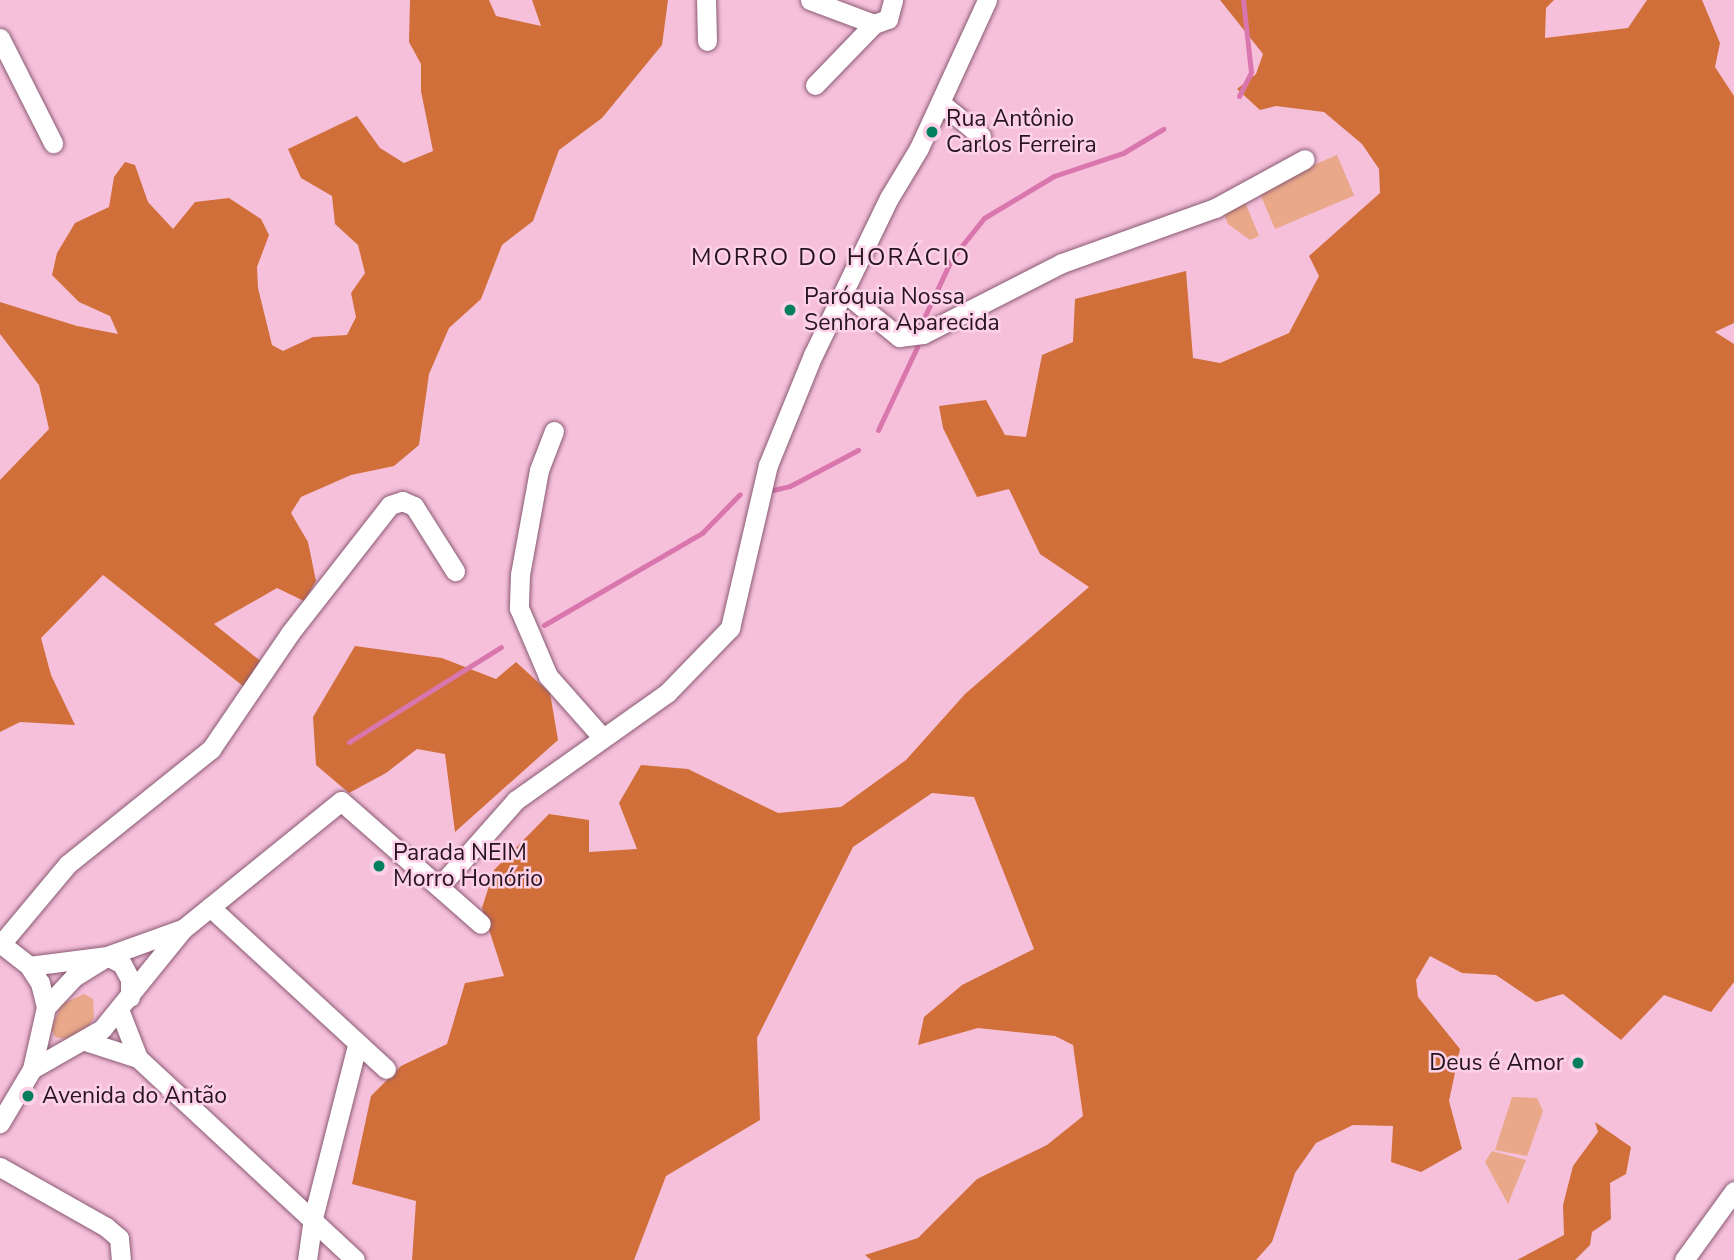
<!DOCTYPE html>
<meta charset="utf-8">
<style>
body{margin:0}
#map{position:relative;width:1734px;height:1260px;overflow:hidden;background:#f6c0db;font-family:"Nunito Sans",sans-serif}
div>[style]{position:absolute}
.green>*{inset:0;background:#e9a889;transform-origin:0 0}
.forest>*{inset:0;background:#d16f3b}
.stream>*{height:5px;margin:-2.5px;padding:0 2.5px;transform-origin:2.5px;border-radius:2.5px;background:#d976ad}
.roads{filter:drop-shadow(0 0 2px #895a73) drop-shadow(0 0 2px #895a73)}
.minor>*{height:19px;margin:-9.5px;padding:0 9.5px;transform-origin:9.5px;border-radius:9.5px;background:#fff}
.dots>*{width:19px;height:19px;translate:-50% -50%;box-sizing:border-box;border:4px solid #fdd1e7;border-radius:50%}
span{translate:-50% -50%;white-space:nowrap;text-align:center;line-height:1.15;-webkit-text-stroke:5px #fdd1e7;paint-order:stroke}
.poi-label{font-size:23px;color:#27141e}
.left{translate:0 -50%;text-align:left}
.right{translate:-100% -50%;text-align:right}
.neighbourhood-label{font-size:24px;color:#27141e;letter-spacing:2px}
</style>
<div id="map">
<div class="green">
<i style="left:1337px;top:155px;width:44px;height:86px;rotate:67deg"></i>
<i style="clip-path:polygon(1245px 202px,1259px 236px,1250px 240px,1228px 224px,1222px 210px)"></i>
<i style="clip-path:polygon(84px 994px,93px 999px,94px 1018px,87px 1028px,70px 1040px,55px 1037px,51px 1029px,62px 1004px)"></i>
<i style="clip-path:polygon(1512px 1097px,1537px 1098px,1543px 1111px,1527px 1156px,1495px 1150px)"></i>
<i style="clip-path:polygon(1492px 1151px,1526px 1160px,1508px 1204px,1485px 1162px)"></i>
</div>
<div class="forest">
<i style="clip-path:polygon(410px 0,489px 0,496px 16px,541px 26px,532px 0,668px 0,662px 45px,602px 118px,559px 150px,533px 221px,502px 245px,481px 299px,449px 328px,429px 374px,419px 445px,394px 466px,351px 475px,301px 497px,291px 513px,308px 542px,316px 581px,304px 601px,277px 588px,214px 624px,263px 663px,248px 690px,103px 575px,41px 638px,51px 675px,75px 725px,20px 722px,0 732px,0 480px,49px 429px,39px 385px,0 334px,0 302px,77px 326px,118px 334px,110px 316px,79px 302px,52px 275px,57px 253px,75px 223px,109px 207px,114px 177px,125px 162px,135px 165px,148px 202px,173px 229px,195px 202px,229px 198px,261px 219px,269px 235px,257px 267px,258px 288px,272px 345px,283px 351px,313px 337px,347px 335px,356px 317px,351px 293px,365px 273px,358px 245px,335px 224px,332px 196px,301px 178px,288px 149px,357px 116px,380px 148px,404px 163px,433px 151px,421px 91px,421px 64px,409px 42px)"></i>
<i style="clip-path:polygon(1220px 0,1554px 0,1546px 8px,1545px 38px,1628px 28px,1647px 0,1702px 0,1720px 43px,1715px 67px,1734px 96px,1734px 323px,1715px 332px,1734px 344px,1734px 982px,1711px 1012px,1664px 995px,1621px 1040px,1563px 994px,1536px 1002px,1496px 975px,1462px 973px,1430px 956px,1416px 980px,1418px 997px,1460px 1049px,1449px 1101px,1462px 1149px,1421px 1172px,1391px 1162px,1393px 1126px,1353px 1125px,1316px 1143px,1295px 1173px,1272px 1242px,1256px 1260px,871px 1260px,865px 1255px,918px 1238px,977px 1179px,1047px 1145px,1083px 1116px,1073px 1045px,1055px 1036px,978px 1028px,918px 1045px,924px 1017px,962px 985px,1034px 949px,974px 797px,932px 793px,853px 847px,757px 1038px,760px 1120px,666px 1176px,634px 1260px,412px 1260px,416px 1201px,352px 1184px,371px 1096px,401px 1066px,447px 1044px,465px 983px,504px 976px,482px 908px,494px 870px,549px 814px,589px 820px,589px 852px,637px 849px,619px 803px,641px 765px,688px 769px,778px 813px,841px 807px,906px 760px,965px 694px,1089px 587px,1040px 554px,1009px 489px,977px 497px,943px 428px,939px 406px,986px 400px,1005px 435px,1026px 437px,1042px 355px,1073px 342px,1075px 299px,1186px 271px,1193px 358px,1220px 363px,1289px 333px,1319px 276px,1309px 256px,1380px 193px,1379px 169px,1362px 144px,1324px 112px,1276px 106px,1260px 110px,1237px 89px,1256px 74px,1263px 54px)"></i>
<i style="clip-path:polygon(355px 646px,442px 658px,496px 679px,516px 662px,550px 693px,558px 740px,455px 832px,445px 754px,417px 749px,386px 773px,349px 793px,316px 765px,313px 717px)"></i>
<i style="clip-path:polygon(1595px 1122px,1631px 1147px,1626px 1174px,1610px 1183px,1611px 1219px,1592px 1232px,1590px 1245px,1575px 1260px,1517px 1260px,1564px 1235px,1563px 1205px,1573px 1166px,1598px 1132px)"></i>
</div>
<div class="stream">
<i style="left:1239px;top:96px;width:27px;rotate:-63deg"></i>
<i style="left:1251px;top:72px;width:72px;rotate:-96.3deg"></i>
<i style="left:923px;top:320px;width:68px;rotate:-64.9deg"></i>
<i style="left:952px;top:258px;width:51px;rotate:-51.3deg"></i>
<i style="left:984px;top:218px;width:82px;rotate:-31deg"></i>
<i style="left:1054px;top:176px;width:73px;rotate:-18.4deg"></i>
<i style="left:1123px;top:153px;width:47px;rotate:-31deg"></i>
<i style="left:878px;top:430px;width:92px;rotate:-64.8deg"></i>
<i style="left:773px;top:490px;width:17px;rotate:-13deg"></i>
<i style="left:790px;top:486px;width:77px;rotate:-27.9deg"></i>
<i style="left:544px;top:625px;width:183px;rotate:-30.2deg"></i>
<i style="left:702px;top:533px;width:54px;rotate:-45.7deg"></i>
<i style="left:349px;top:742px;width:179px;rotate:-32deg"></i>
</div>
<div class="roads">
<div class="minor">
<i style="left:706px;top:0;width:41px;rotate:88.6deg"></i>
<i style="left:810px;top:0;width:68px;rotate:20.6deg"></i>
<i style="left:0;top:38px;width:118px;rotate:63.2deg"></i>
<i style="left:815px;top:85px;width:85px;rotate:-46deg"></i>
<i style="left:874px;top:24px;width:15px;rotate:-20deg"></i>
<i style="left:888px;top:19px;width:20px;rotate:-75deg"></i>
<i style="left:941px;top:103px;width:52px;rotate:39.5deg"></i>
<i style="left:845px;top:293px;width:70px;rotate:39.2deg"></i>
<i style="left:899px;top:337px;width:24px;rotate:-7deg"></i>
<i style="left:923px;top:334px;width:156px;rotate:-27.1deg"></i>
<i style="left:1062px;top:263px;width:163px;rotate:-19.8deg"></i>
<i style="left:1215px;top:208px;width:102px;rotate:-28.6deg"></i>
<i style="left:554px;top:431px;width:42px;rotate:111deg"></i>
<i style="left:539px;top:470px;width:107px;rotate:100.3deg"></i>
<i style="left:520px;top:575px;width:33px;rotate:92deg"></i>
<i style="left:519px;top:608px;width:74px;rotate:66.9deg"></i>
<i style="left:548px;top:676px;width:81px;rotate:48.5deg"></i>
<i style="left:439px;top:887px;width:116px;rotate:-48.5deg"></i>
<i style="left:516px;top:800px;width:185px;rotate:-35.3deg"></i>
<i style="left:667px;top:693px;width:91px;rotate:-45.9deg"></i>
<i style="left:730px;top:628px;width:167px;rotate:-76.9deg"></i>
<i style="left:768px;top:465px;width:119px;rotate:-67.8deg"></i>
<i style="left:813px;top:355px;width:174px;rotate:-64.2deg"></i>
<i style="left:889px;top:198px;width:58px;rotate:-59deg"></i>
<i style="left:919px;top:148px;width:163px;rotate:-65.3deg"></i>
<i style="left:210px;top:907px;width:239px;rotate:42.6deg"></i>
<i style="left:0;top:943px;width:37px;rotate:38deg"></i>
<i style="left:29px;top:966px;width:20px;rotate:57deg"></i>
<i style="left:40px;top:983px;width:25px;rotate:76deg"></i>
<i style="left:46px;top:1007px;width:64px;rotate:102.7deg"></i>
<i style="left:32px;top:1069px;width:63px;rotate:120.7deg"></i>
<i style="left:1px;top:944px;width:104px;rotate:-50.1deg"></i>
<i style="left:68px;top:864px;width:184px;rotate:-38.8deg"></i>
<i style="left:211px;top:749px;width:140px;rotate:-55.7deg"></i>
<i style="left:290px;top:633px;width:162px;rotate:-52deg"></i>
<i style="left:390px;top:505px;width:13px;rotate:-18deg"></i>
<i style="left:402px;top:501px;width:13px;rotate:23deg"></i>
<i style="left:414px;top:506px;width:77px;rotate:57.8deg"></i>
<i style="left:29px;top:966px;width:79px;rotate:-7.3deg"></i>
<i style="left:107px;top:956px;width:80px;rotate:-19.8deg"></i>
<i style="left:46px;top:1007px;width:41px;rotate:-47deg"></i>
<i style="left:74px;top:977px;width:39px;rotate:-32deg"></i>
<i style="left:107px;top:956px;width:17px;rotate:28deg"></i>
<i style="left:122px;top:964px;width:17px;rotate:62deg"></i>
<i style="left:130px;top:979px;width:18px;rotate:90deg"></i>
<i style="left:120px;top:1012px;width:49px;rotate:68.6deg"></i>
<i style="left:85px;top:1041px;width:56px;rotate:17.8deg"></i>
<i style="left:138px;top:1058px;width:296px;rotate:42.9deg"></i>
<i style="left:32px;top:1069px;width:81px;rotate:-29.7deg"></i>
<i style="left:102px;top:1029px;width:129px;rotate:-51deg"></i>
<i style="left:183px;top:929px;width:203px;rotate:-39deg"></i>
<i style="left:341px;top:801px;width:186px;rotate:41.3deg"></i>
<i style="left:0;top:1167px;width:122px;rotate:29.5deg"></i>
<i style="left:106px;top:1227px;width:17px;rotate:40deg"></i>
<i style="left:119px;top:1238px;width:22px;rotate:85deg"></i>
<i style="left:307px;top:1260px;width:42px;rotate:-81.9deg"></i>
<i style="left:313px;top:1218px;width:179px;rotate:-75.7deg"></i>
<i style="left:1684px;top:1260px;width:85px;rotate:-54.1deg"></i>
</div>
</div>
<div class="dots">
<i style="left:932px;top:132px;background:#047f5e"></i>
<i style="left:790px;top:310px;background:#047f5e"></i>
<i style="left:379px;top:866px;background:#047f5e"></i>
<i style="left:1578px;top:1063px;background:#047f5e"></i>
<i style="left:28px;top:1096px;background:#047f5e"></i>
</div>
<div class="poi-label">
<span class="left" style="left:946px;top:132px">Rua Antônio<br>Carlos Ferreira</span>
<span class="left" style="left:804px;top:310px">Paróquia Nossa<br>Senhora Aparecida</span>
<span class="left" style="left:393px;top:866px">Parada NEIM<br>Morro Honório</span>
<span class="right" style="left:1564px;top:1063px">Deus é Amor</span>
<span class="left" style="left:42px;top:1096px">Avenida do Antão</span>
</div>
<div class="neighbourhood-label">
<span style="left:831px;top:258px">MORRO DO HORÁCIO</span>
</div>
</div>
